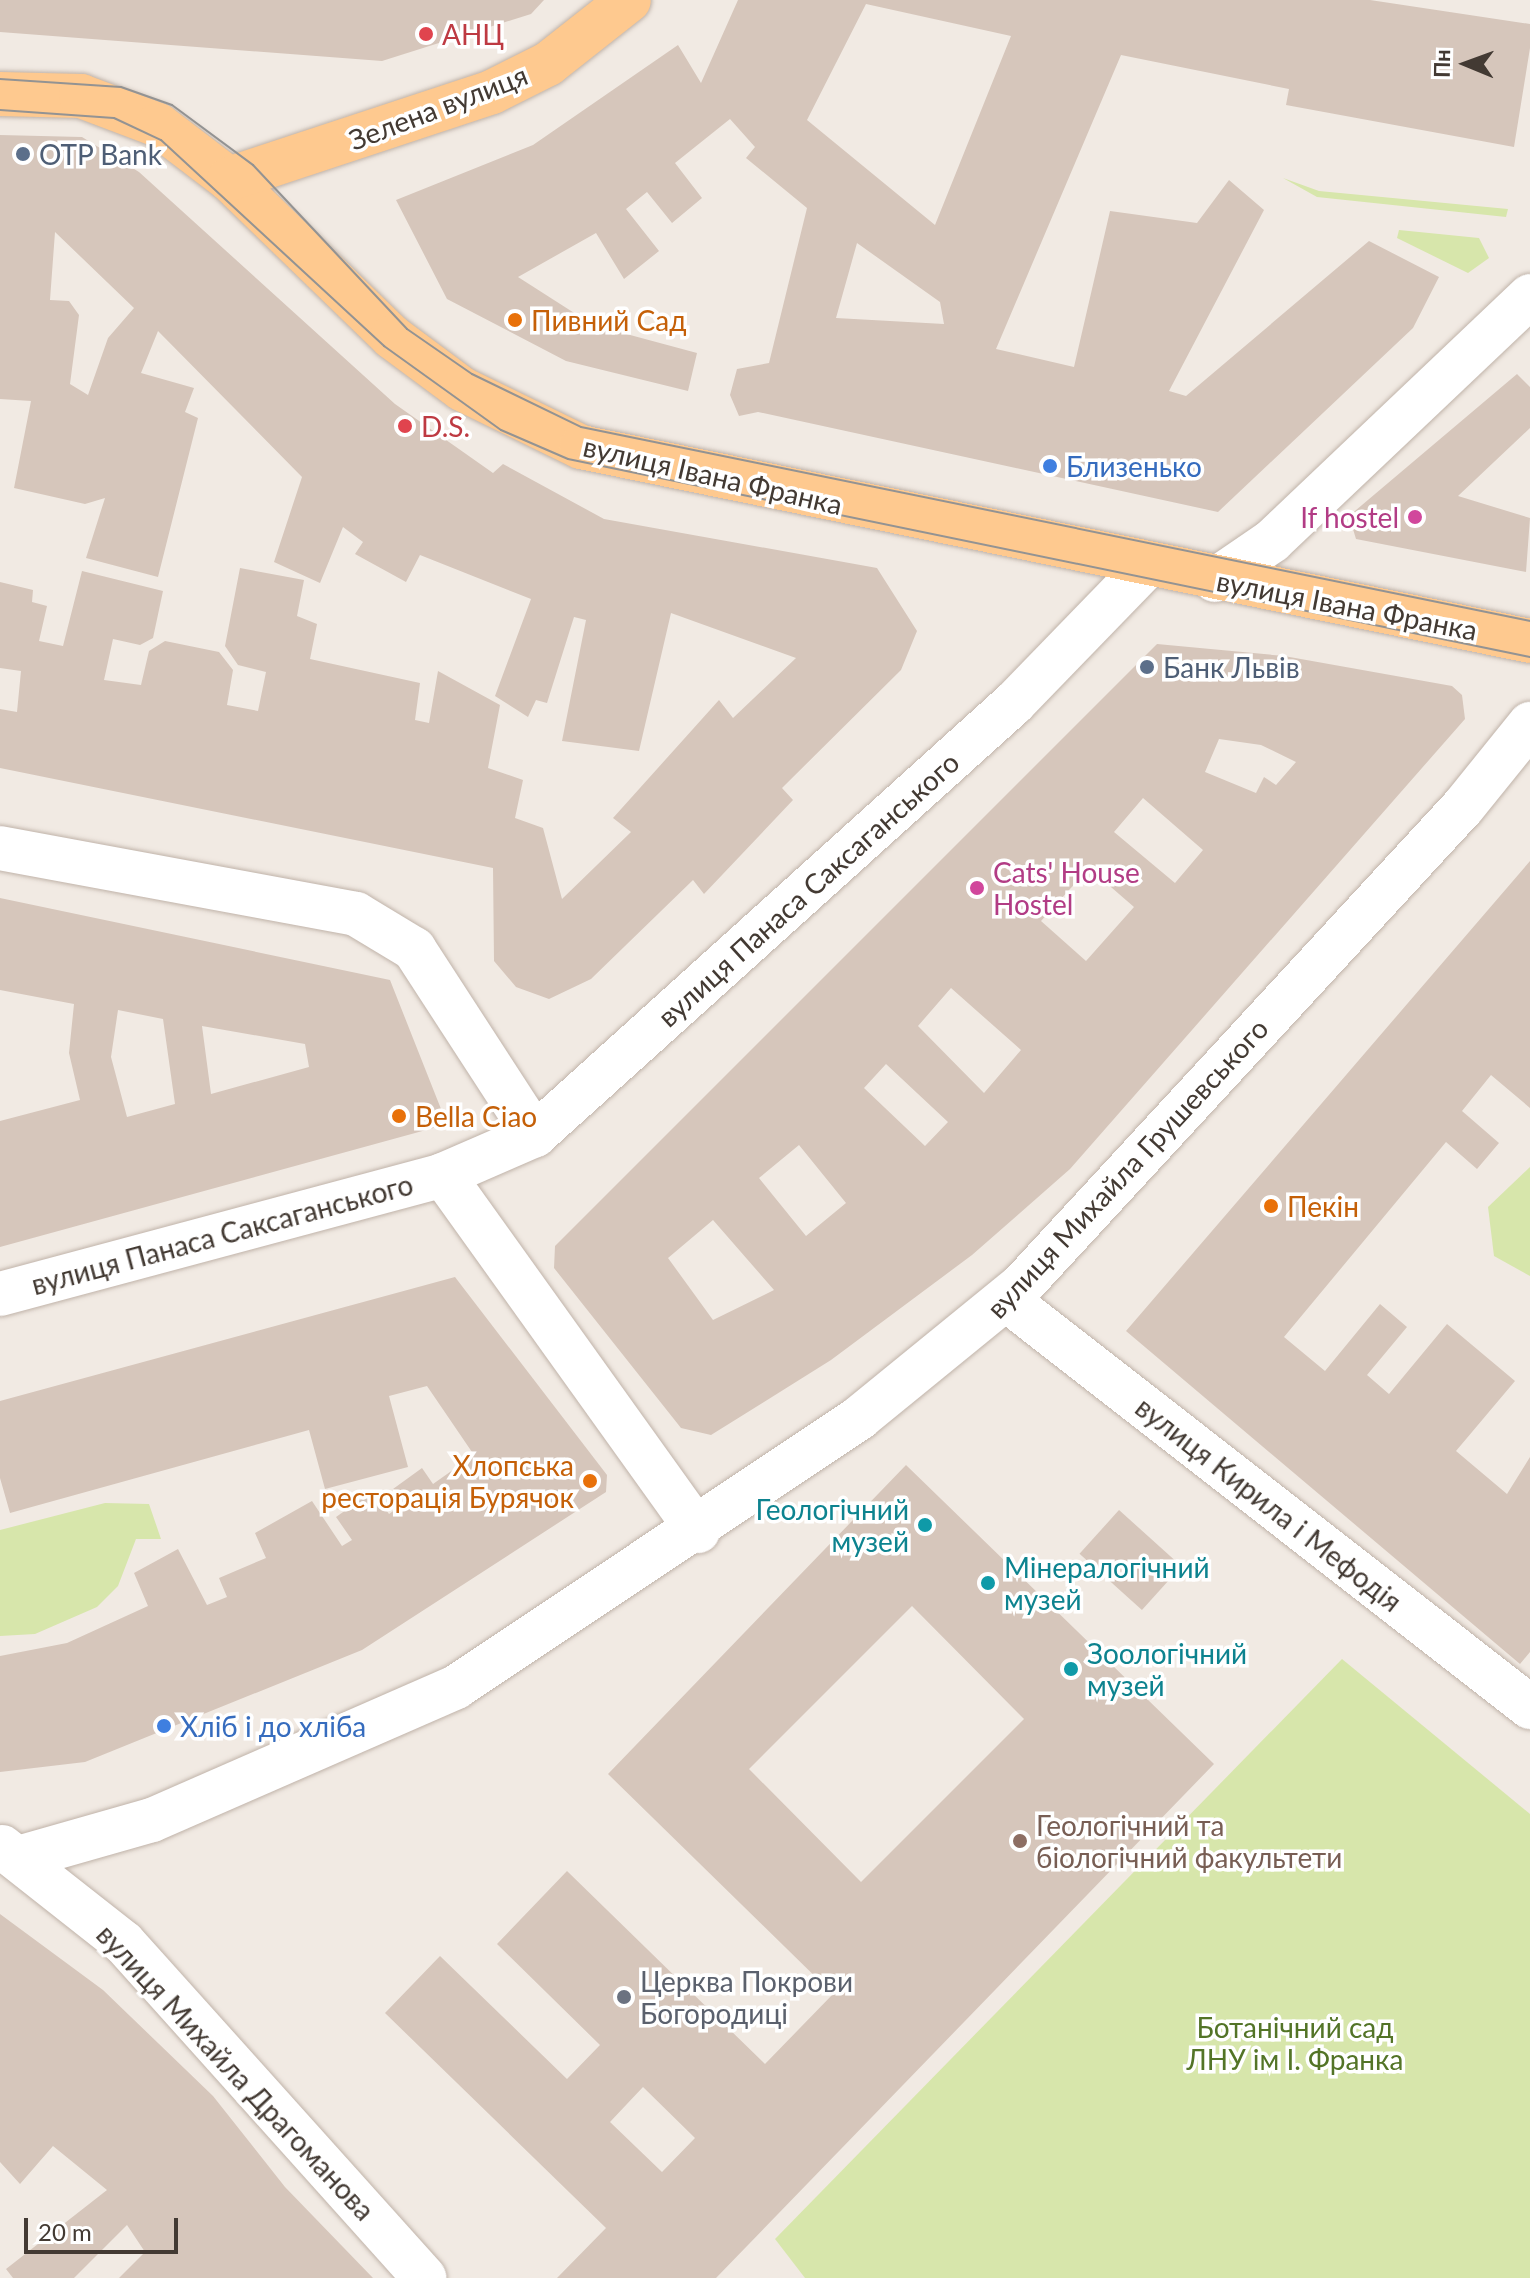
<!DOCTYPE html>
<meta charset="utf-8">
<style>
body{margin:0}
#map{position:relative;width:1530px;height:2278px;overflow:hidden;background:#f1eae3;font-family:Lato,sans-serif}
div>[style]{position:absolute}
.green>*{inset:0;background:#d7e6ab}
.building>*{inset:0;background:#d6c6bb;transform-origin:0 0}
.roads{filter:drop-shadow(0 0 2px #c0b3a9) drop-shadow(0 0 2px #c0b3a9)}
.minor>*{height:44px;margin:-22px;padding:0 22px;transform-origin:22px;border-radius:22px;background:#fff}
.major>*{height:44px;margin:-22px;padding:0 22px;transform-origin:22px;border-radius:22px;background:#fec98f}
.tram>*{height:2px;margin:-1px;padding:0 1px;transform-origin:1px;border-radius:1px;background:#939393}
.dots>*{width:22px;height:22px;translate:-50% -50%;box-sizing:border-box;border:4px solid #fff;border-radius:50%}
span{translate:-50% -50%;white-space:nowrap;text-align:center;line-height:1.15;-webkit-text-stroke:7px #fff;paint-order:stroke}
.health-label{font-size:28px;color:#be3a42}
.left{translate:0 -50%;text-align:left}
.street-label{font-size:28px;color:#433a33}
.service-label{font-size:28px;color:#4e5e75}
.food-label{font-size:28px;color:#c56008}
.right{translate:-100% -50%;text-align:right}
.shop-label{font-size:28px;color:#366cbe}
.hotel-label{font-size:28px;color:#b23c85}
.culture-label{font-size:28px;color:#0d838f}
.education-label{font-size:28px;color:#785e54}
.worship-label{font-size:28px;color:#5b616d}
.park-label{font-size:28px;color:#537427}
.north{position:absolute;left:1426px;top:24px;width:80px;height:80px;-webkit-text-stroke:6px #fff;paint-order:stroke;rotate:271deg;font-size:22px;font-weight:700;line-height:32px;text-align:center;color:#433a33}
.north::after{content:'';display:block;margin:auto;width:28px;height:36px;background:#433a33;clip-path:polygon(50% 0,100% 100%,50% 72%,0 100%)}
.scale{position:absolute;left:24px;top:2218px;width:154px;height:36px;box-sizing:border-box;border:4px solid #433a33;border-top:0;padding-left:10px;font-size:24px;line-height:28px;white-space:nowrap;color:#433a33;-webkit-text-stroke:6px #fff;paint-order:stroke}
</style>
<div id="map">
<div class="green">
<i style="clip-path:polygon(1283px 178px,1319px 191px,1508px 209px,1506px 217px,1317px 197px)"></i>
<i style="clip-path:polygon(1399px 230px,1479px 238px,1489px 258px,1468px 273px,1397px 238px)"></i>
<i style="clip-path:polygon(1530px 1167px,1530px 1276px,1494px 1256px,1488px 1207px)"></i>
<i style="clip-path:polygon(105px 1503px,149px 1504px,161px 1539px,136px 1539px,118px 1586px,97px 1607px,35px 1634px,0 1636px,0 1530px)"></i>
<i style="clip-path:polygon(1342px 1659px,1530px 1814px,1530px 2278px,805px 2278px,775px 2239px)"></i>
</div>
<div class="building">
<i style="clip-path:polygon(0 0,544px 0,531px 14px,382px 61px,0 32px)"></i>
<i style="clip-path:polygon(evenodd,738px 0,1370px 0,1530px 24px,1530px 48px,1514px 147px,1286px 105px,1289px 89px,1121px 55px,996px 349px,1074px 367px,1110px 211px,1197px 223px,1229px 180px,1264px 210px,1169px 391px,1186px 396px,1369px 241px,1439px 277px,1413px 328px,1218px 512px,758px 412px,739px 416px,730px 395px,737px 369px,769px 363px,807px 208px,746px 158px,755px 147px,730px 119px,675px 163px,702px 198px,672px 223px,647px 192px,626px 209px,659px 251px,624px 279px,596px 233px,518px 277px,593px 325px,697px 353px,688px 391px,566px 361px,447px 299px,396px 200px,533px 145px,678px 45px,701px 83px,738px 0,866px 4px,1011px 36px,935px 225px,807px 120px,866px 4px,738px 0,857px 243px,940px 302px,944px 324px,836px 318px,857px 243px)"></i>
<i style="clip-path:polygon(evenodd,0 135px,82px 137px,139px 172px,395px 404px,493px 473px,503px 464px,604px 519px,877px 568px,917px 631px,901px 670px,782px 788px,793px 800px,704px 894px,693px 880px,591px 979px,549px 999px,516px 987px,494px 961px,493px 868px,0 768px,0 709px,17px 712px,21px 671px,0 668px,0 582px,33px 590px,32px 602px,47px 606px,39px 641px,63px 646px,82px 571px,163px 591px,153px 638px,140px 645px,113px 639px,104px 680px,141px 685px,149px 651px,165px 641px,219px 652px,233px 670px,227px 705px,258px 711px,266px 672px,238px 665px,225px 646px,240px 568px,304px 580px,297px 616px,317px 624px,310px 659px,420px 683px,415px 720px,429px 723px,438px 671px,500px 705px,488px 768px,523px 780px,515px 818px,543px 828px,562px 899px,631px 832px,613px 818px,719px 700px,733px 718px,796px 658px,671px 613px,639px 751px,562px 741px,586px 620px,574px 617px,547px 703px,536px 700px,528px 717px,495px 696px,531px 599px,420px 555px,406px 582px,355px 554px,363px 542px,343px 527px,320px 583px,274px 562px,302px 477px,158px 331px,141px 373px,194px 388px,185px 412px,198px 418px,158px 577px,86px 558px,105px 498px,85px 504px,14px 488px,31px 401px,0 399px,0 135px,55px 232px,134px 308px,108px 338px,88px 395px,70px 384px,79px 315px,69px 301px,50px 300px,55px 232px)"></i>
<i style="clip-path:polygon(1517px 374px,1530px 387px,1530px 428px,1458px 496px,1530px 518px,1526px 572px,1356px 539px,1349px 516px)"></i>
<i style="clip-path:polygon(evenodd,1157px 644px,1284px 656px,1452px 686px,1462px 695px,1465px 719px,1070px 1169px,972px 1255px,831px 1360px,711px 1435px,681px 1428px,554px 1268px,555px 1246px,1157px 644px,1219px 739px,1261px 745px,1296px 762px,1276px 785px,1264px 777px,1256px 793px,1205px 772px,1219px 739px,1157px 644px,1143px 798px,1203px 850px,1175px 883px,1114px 832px,1143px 798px,1157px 644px,1089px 868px,1134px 907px,1086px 961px,1041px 921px,1089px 868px,1157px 644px,951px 988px,1021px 1050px,984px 1093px,918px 1026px,951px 988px,1157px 644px,886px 1064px,948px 1122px,925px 1146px,864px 1088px,886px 1064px,1157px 644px,799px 1145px,846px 1203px,806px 1236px,759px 1178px,799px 1145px,1157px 644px,713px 1220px,774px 1290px,713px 1320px,668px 1258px,713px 1220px)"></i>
<i style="clip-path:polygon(1530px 861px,1530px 1108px,1491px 1075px,1462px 1111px,1499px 1143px,1477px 1169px,1446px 1142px,1284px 1337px,1325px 1371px,1380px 1304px,1407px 1327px,1367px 1375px,1389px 1394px,1447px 1324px,1515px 1381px,1456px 1451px,1507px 1494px,1530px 1457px,1530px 1652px,1520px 1664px,1126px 1331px)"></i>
<i style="clip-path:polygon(evenodd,0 898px,390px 980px,443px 1114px,437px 1127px,0 1247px,0 1121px,80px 1100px,69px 1053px,74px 1004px,0 990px,0 898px,118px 1010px,163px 1019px,175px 1104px,127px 1117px,111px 1057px,118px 1010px,0 898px,202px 1026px,305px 1044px,309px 1067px,211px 1094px,202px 1026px)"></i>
<i style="clip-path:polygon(455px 1277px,607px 1475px,606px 1492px,362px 1650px,85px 1762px,0 1772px,0 1656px,67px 1643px,148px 1606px,134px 1573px,178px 1549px,207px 1605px,227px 1597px,219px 1578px,266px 1558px,255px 1533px,312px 1501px,342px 1546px,352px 1540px,336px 1517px,373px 1491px,389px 1514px,403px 1504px,393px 1489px,422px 1468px,433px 1484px,474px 1455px,427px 1386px,389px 1396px,408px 1467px,325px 1489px,309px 1430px,10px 1513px,0 1478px,0 1401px)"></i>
<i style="clip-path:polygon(evenodd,906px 1465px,1214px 1764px,716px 2278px,557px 2278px,606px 2228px,385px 2013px,440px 1956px,567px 2079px,600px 2045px,497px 1944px,567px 1871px,765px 2064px,833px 1994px,608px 1774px,906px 1465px,912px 1606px,1024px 1719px,861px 1882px,749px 1769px,912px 1606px,906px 1465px,643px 2087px,695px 2138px,662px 2172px,610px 2122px,643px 2087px)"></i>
<i style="left:1119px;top:1510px;width:84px;height:59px;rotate:42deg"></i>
<i style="clip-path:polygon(0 1914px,103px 1990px,213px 2096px,285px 2187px,373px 2278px,119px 2278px,145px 2252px,127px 2225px,74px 2278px,13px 2278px,6px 2269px,107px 2190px,53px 2146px,20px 2184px,0 2162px)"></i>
</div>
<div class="roads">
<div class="minor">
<i style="left:1215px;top:580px;width:69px;rotate:-34.4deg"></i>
<i style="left:1272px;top:541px;width:356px;rotate:-43.5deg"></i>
<i style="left:0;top:848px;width:362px;rotate:10.5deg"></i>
<i style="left:356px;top:914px;width:68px;rotate:31.1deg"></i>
<i style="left:414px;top:949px;width:222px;rotate:57deg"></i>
<i style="left:443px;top:1175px;width:438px;rotate:54.4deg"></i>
<i style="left:0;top:1294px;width:459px;rotate:-15deg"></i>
<i style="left:443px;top:1175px;width:100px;rotate:-23.5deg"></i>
<i style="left:535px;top:1135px;width:645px;rotate:-42.05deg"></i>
<i style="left:1014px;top:703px;width:190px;rotate:-45.9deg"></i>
<i style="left:1007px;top:1300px;width:663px;rotate:37.89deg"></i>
<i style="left:2px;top:1847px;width:155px;rotate:38.2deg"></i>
<i style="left:124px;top:1943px;width:450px;rotate:48.1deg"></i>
<i style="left:22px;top:1857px;width:135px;rotate:-15.9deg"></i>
<i style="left:152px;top:1820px;width:332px;rotate:-23.6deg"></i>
<i style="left:456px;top:1687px;width:485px;rotate:-33.7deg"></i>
<i style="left:859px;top:1418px;width:210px;rotate:-39.2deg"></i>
<i style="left:1022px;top:1285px;width:650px;rotate:-47.31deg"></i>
<i style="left:1463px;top:807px;width:107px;rotate:-51.1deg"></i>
</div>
<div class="major">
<i style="left:0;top:94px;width:81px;rotate:1.4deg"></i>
<i style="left:81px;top:96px;width:82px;rotate:20.6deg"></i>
<i style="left:158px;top:125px;width:89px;rotate:37.3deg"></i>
<i style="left:229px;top:179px;width:227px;rotate:44.1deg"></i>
<i style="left:392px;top:337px;width:87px;rotate:36.6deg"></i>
<i style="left:462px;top:389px;width:132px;rotate:26deg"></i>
<i style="left:581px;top:447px;width:969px;rotate:11.55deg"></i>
<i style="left:229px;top:179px;width:277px;rotate:-18.3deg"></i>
<i style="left:492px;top:92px;width:63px;rotate:-26.6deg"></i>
<i style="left:548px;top:64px;width:103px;rotate:-38.3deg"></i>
</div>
</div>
<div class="tram">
<i style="left:0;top:79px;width:121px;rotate:3.8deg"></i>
<i style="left:121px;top:87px;width:54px;rotate:19.4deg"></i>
<i style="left:172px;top:105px;width:101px;rotate:36.5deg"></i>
<i style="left:253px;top:165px;width:225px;rotate:46.8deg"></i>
<i style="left:407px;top:329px;width:79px;rotate:34.7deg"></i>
<i style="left:472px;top:374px;width:121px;rotate:25.9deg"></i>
<i style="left:581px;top:427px;width:969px;rotate:11.55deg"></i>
<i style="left:0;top:110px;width:114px;rotate:4deg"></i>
<i style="left:114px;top:118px;width:52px;rotate:25.1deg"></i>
<i style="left:161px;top:140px;width:304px;rotate:42.7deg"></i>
<i style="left:384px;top:346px;width:144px;rotate:35.7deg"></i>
<i style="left:501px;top:430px;width:73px;rotate:23.4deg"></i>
<i style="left:568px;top:459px;width:982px;rotate:11.63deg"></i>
</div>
<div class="dots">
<i style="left:426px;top:34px;background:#e0444e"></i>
<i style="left:23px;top:154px;background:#5c6f8a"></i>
<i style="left:515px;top:320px;background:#e8710a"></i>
<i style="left:405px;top:426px;background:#e0444e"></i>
<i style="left:1050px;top:466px;background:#3f7fe0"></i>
<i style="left:1415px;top:517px;background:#d1479c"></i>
<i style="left:1147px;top:667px;background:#5c6f8a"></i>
<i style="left:977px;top:888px;background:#d1479c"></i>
<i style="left:399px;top:1116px;background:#e8710a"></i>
<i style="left:1271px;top:1206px;background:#e8710a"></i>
<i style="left:590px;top:1481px;background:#e8710a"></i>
<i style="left:925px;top:1525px;background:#0f9aa8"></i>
<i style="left:988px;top:1583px;background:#0f9aa8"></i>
<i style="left:1071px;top:1669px;background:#0f9aa8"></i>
<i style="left:164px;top:1726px;background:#3f7fe0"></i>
<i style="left:1020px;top:1841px;background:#8d6e63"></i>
<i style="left:624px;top:1997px;background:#6b7280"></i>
</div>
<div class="health-label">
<span class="left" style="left:442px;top:34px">АНЦ</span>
<span class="left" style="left:421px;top:426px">D.S.</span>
</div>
<div class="street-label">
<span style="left:438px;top:107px;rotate:-21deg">Зелена вулиця</span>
<span style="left:713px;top:475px;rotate:13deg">вулиця Івана Франка</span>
<span style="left:1347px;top:605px;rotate:11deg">вулиця Івана Франка</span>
<span style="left:808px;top:889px;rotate:-42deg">вулиця Панаса Саксаганського</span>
<span style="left:1127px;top:1168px;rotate:-47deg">вулиця Михайла Грушевського</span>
<span style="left:222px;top:1234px;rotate:-15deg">вулиця Панаса Саксаганського</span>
<span style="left:1269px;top:1504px;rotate:38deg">вулиця Кирила і Мефодія</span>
<span style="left:236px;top:2072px;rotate:47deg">вулиця Михайла Драгоманова</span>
</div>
<div class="service-label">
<span class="left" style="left:39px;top:154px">OTP Bank</span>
<span class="left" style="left:1163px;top:667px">Банк Львів</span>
</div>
<div class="food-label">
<span class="left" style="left:531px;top:320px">Пивний Сад</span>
<span class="left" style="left:415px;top:1116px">Bella Ciao</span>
<span class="left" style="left:1287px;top:1206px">Пекін</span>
<span class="right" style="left:574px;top:1481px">Хлопська<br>ресторація Бурячок</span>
</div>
<div class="shop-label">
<span class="left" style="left:1066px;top:466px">Близенько</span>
<span class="left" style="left:180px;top:1726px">Хліб і до хліба</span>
</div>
<div class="hotel-label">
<span class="right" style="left:1399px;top:517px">If hostel</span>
<span class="left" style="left:993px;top:888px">Cats' House<br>Hostel</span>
</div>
<div class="culture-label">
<span class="right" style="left:909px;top:1525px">Геологічний<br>музей</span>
<span class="left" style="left:1004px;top:1583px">Мінералогічний<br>музей</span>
<span class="left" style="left:1087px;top:1669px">Зоологічний<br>музей</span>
</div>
<div class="education-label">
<span class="left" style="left:1036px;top:1841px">Геологічний та<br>біологічний факультети</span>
</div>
<div class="worship-label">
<span class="left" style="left:640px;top:1997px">Церква Покрови<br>Богородиці</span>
</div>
<div class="park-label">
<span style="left:1295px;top:2043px">Ботанічний сад<br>ЛНУ ім І. Франка</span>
</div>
<div class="north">Пн</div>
<div class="scale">20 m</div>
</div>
